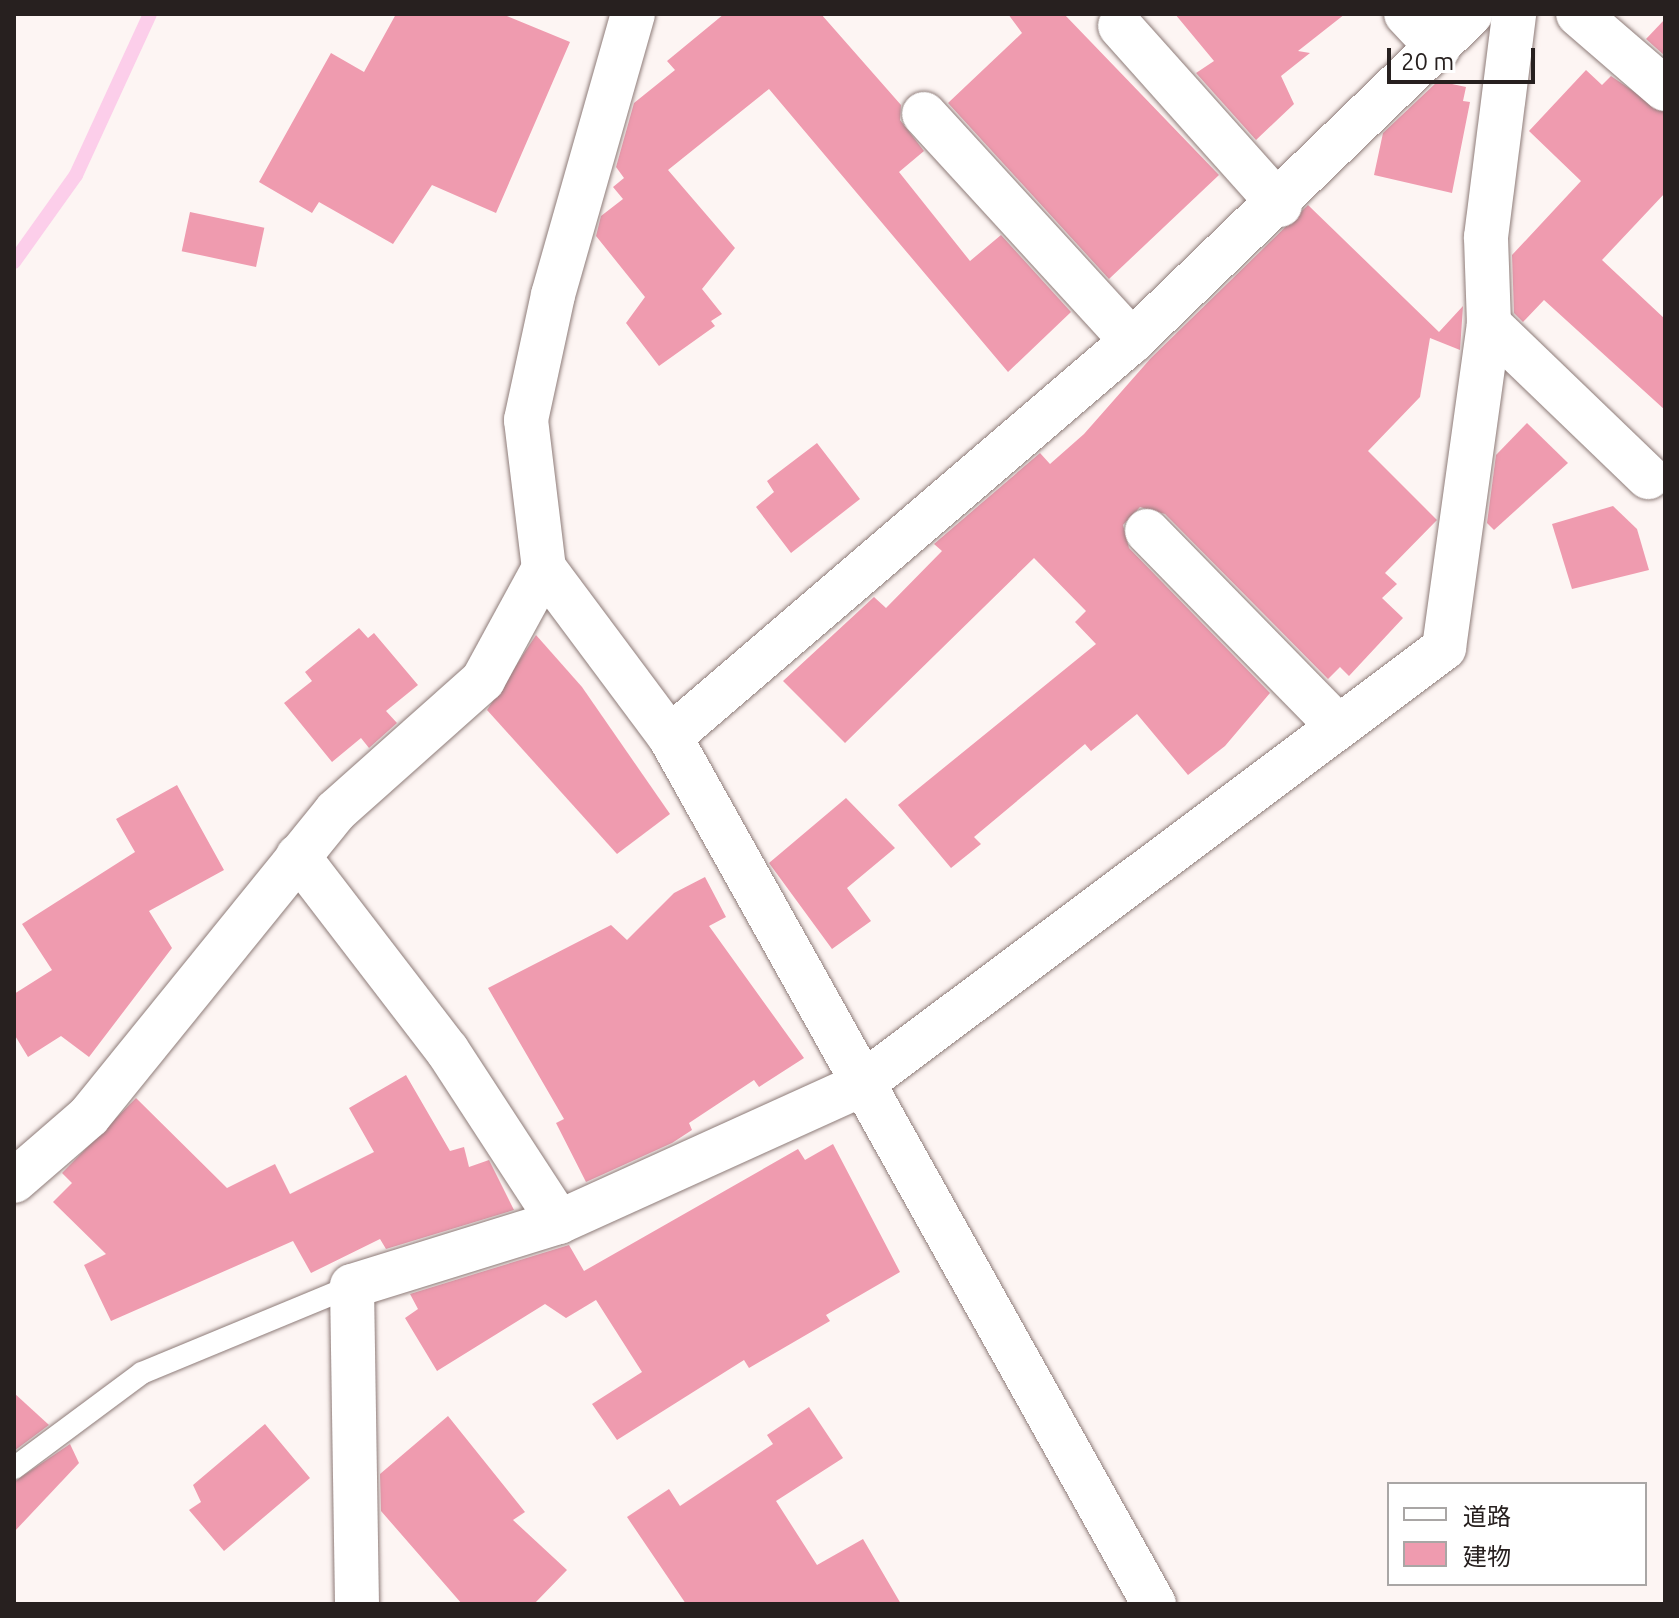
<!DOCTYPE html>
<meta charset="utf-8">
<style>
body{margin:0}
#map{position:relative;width:1679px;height:1618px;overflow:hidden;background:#fdf5f3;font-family:Ubuntu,"Noto Sans JP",sans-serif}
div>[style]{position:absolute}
.stream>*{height:14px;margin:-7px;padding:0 7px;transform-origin:7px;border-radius:7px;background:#fcceea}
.building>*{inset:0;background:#ef9baf;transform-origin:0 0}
.roads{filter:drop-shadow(0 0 2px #8e7c79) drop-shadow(0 0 2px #8e7c79)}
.service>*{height:22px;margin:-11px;padding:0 11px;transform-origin:11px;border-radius:11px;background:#fff}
.minor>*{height:44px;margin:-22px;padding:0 22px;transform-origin:22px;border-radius:22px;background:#fff}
span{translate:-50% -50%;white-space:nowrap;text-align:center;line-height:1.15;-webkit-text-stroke:6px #fff;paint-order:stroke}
.frame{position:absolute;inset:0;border:16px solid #27201f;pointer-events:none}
.legend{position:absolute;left:1387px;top:1482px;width:260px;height:104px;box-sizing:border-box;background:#fff;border:2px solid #a9a6a5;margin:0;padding:10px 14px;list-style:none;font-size:24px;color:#27201f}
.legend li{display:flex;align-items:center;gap:16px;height:40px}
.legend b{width:40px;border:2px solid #a9a6a5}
.scale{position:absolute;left:1387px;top:48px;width:148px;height:36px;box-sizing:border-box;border:4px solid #27201f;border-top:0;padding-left:10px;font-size:24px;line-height:28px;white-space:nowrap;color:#27201f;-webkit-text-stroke:6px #fff;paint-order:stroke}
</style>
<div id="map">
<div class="stream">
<i style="left:14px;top:262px;width:107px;rotate:-54.5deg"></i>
<i style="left:76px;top:175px;width:177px;rotate:-65.3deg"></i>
</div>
<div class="building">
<i style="clip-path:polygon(396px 14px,502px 14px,570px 42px,496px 213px,432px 185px,393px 244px,319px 202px,312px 213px,259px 182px,331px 53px,364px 72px)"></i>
<i style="clip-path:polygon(724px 14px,821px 14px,901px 105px,900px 120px,924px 151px,899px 172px,970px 261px,1001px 235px,1071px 312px,1008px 372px,769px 89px,668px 170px,735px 248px,702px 289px,722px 314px,711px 321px,715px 326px,659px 366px,626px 323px,645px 297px,596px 236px,601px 216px,623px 199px,613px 187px,624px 178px,616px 167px,634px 103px,675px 70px,667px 61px)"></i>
<i style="clip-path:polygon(1008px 14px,1064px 14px,1219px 175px,1109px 279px,948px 103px,1022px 33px)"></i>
<i style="clip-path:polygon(1175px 14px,1345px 14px,1298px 51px,1310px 53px,1281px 76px,1294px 104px,1256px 140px,1196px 73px,1214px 61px)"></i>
<i style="clip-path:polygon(1665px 19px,1665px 56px,1646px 39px)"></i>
<i style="clip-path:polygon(1586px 70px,1602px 85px,1611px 76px,1665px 113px,1665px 193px,1602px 260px,1665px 319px,1665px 410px,1544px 300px,1523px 322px,1514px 313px,1512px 255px,1581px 181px,1529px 131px)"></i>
<i style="clip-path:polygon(1438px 81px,1466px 87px,1463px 101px,1470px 102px,1452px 193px,1374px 175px,1383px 133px)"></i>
<i style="clip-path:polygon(1308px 205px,1439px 332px,1463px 306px,1460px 350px,1430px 338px,1420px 397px,1368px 451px,1437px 520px,1385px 573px,1397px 584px,1382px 598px,1403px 618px,1349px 676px,1340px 667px,1328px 679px,1165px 514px,1140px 507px,1123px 525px,1129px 548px,1270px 693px,1225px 746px,1188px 775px,1137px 714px,1091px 751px,1085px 744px,974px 837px,981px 844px,951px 868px,898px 805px,1096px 644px,1075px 622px,1086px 611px,1034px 558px,845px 743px,783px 681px,874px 597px,886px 608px,942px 551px,934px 544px,1040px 453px,1050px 464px,1084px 434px,1151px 358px)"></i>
<i style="left:190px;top:212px;width:76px;height:40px;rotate:12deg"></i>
<i style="clip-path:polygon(1527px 423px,1568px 463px,1494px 530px,1487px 523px,1496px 455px)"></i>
<i style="clip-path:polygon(817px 443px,860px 499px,791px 553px,756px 507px,774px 492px,767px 481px)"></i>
<i style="clip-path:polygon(1613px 506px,1637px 529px,1649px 570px,1572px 589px,1552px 524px)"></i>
<i style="clip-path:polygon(359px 628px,368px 638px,374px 633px,418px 685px,386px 711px,397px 723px,369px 748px,361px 738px,332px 762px,284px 703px,312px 681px,305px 672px)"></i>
<i style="clip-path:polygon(536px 635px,582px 687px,670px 814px,617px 854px,487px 710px)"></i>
<i style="clip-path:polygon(177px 785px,224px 870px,149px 911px,172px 948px,89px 1057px,61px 1036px,28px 1057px,14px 1034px,14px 994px,52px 970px,22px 924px,135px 852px,116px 819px)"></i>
<i style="clip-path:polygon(846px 798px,895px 848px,847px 888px,871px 921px,832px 949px,769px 863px)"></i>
<i style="clip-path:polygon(705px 877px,726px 917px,709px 926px,804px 1058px,759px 1087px,754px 1080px,689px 1123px,692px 1130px,672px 1143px,586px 1182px,556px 1123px,564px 1119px,488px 988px,611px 925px,627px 940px,674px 893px)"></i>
<i style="clip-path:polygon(406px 1075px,450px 1151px,464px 1147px,469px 1167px,489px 1160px,514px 1210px,386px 1249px,380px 1239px,311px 1273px,293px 1241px,111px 1321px,84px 1265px,106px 1254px,53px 1202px,72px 1183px,62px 1173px,136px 1098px,227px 1188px,275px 1164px,290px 1194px,374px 1152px,349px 1108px)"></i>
<i style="clip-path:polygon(833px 1144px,900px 1272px,826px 1315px,830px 1321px,749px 1368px,744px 1360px,617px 1440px,592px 1404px,642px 1372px,596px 1300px,566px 1318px,545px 1304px,437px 1371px,405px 1318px,418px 1309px,410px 1294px,569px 1245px,584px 1271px,798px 1149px,805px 1160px)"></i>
<i style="clip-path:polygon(14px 1393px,49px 1425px,14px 1451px)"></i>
<i style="clip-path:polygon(809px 1407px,843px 1458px,776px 1501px,817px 1565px,863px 1539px,901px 1604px,686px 1604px,627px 1517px,669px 1489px,680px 1506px,773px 1444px,767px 1435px)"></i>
<i style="clip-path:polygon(448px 1416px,525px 1512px,513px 1520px,567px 1570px,534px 1604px,462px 1604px,381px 1511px,380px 1474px)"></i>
<i style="clip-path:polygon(265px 1424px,310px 1478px,224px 1551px,189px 1510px,201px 1502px,193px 1485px)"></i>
<i style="clip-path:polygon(70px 1444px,79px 1463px,14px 1532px,14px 1482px)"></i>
</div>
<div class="roads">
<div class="service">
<i style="left:14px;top:1468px;width:159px;rotate:-36.6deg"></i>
<i style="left:142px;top:1373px;width:227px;rotate:-22.5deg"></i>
</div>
<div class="minor">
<i style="left:633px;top:14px;width:292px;rotate:105.9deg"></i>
<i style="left:553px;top:295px;width:128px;rotate:102.2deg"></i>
<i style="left:526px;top:420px;width:149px;rotate:83.1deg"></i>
<i style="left:544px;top:568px;width:211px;rotate:53.3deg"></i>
<i style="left:670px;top:737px;width:993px;rotate:60.83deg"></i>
<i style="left:1406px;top:14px;width:47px;rotate:46.7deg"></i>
<i style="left:1578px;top:14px;width:115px;rotate:40.8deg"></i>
<i style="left:1120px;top:26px;width:240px;rotate:48.2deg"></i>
<i style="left:924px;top:114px;width:308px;rotate:47.5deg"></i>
<i style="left:1489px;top:324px;width:221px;rotate:43.9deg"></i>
<i style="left:1147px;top:531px;width:273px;rotate:45.6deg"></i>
<i style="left:670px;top:737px;width:608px;rotate:-40.6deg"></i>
<i style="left:1132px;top:341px;width:471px;rotate:-44deg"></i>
<i style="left:298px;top:856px;width:245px;rotate:52.5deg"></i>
<i style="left:447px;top:1050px;width:205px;rotate:56.9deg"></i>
<i style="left:14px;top:1181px;width:99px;rotate:-40.9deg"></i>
<i style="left:89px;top:1116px;width:392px;rotate:-51deg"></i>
<i style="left:336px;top:811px;width:197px;rotate:-41.7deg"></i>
<i style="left:483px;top:680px;width:128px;rotate:-61.4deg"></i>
<i style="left:357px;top:1604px;width:318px;rotate:-90.9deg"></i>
<i style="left:352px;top:1286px;width:217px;rotate:-17.2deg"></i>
<i style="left:559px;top:1222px;width:329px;rotate:-24.4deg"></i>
<i style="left:859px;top:1086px;width:731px;rotate:-36.82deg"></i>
<i style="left:1444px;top:648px;width:327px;rotate:-82.1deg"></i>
<i style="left:1489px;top:324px;width:87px;rotate:-92deg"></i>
<i style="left:1486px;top:237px;width:225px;rotate:-82.8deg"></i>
</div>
</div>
<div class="frame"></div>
<ul class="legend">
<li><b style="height:10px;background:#fff"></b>道路</li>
<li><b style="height:22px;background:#ef9baf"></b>建物</li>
</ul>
<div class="scale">20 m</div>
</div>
